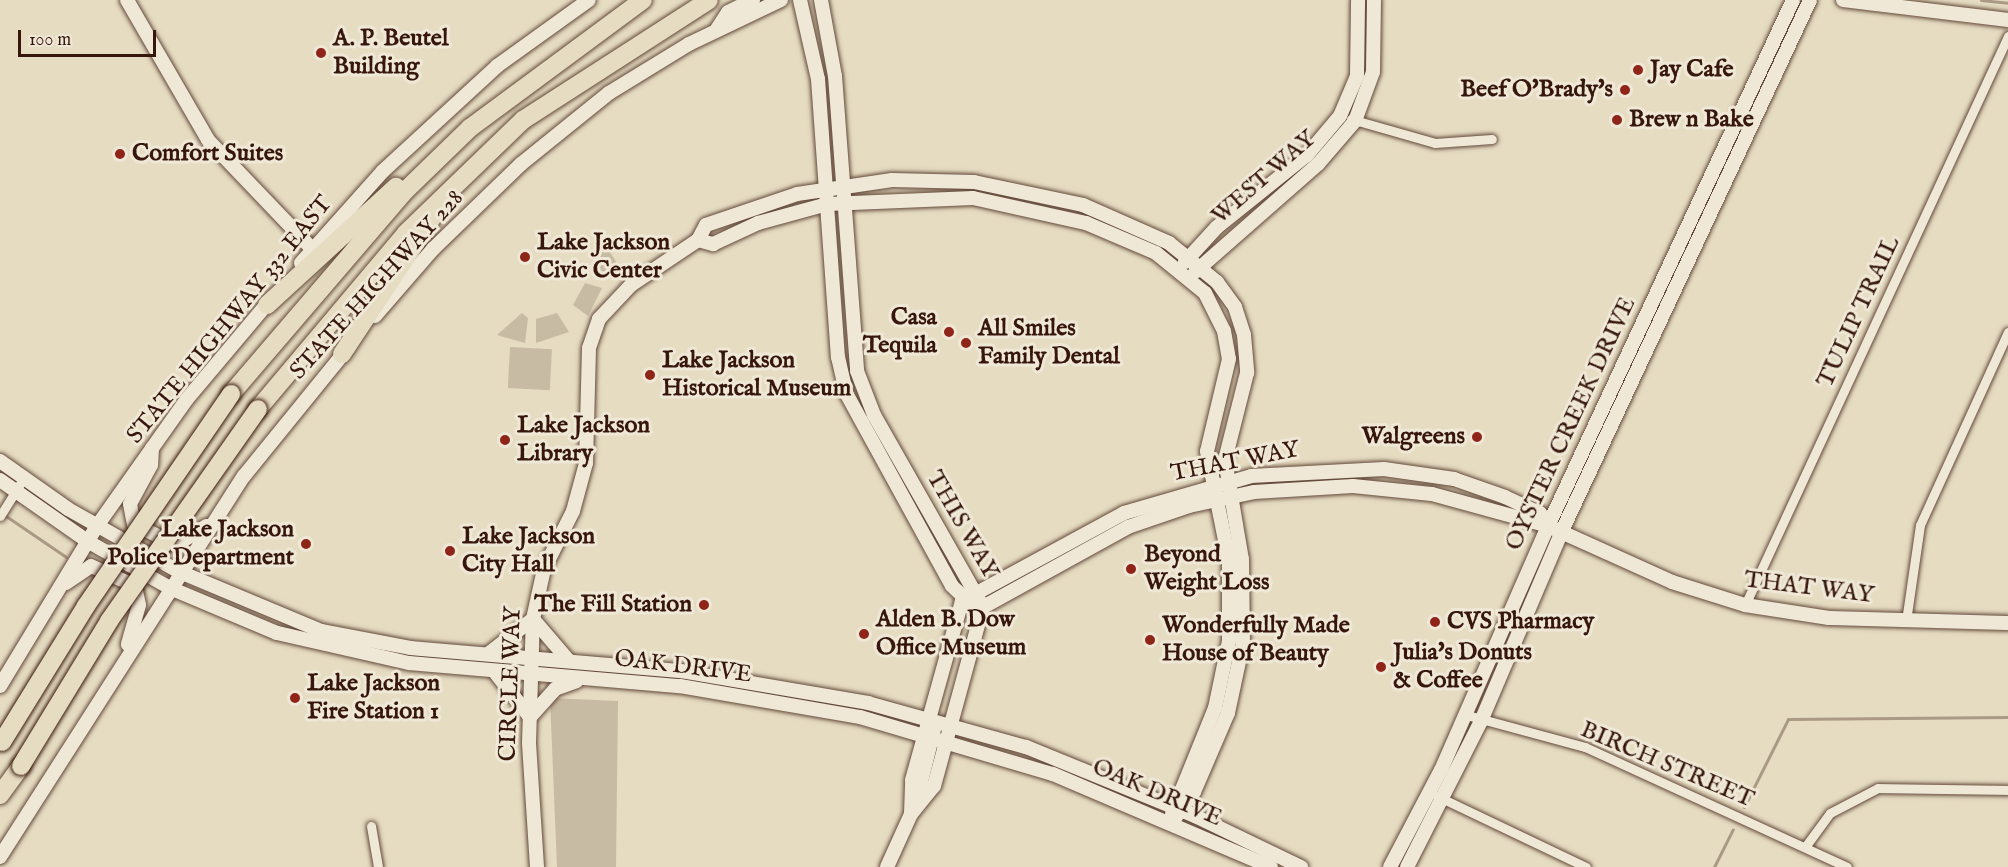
<!DOCTYPE html>
<style>
body{margin:0}
#map{position:relative;width:2008px;height:867px;overflow:hidden;background:#e6dcc2;font-family:"IM FELL English",serif}
div>[style]{position:absolute}
.green>*{inset:0;background:#c8bba3;transform-origin:0 0}
.stream>*{height:3px;margin:-1.5px;padding:0 1.5px;transform-origin:1.5px;border-radius:1.5px;background:#aa9984}
.roads{filter:drop-shadow(0 0 2px #634839) drop-shadow(0 0 2px #634839)}
.street>*{height:9px;margin:-4.5px;padding:0 4.5px;transform-origin:4.5px;border-radius:4.5px;background:#efe8d7}
.secondary>*{height:14px;margin:-7px;padding:0 7px;transform-origin:7px;border-radius:7px;background:#efe8d7}
.highway>*{height:18px;margin:-9px;padding:0 9px;transform-origin:9px;border-radius:9px;background:#e6dcc2}
.bridges{filter:drop-shadow(0 0 2px #37170b) drop-shadow(0 0 2px #37170b)}
.highway-bridge>*{height:18px;margin:-9px;padding:0 9px;transform-origin:9px;border-radius:9px;background:#e6dcc2}
.dots>*{width:16px;height:16px;translate:-50% -50%;box-sizing:border-box;border:3px solid #efe8d7;border-radius:50%}
span{translate:-50% -50%;white-space:nowrap;text-align:center;line-height:1.15;-webkit-text-stroke:6px #efe8d7;paint-order:stroke}
.poi-label{font-size:24px;color:#37170b;font-weight:700}
.left{translate:0 -50%;text-align:left}
.right{translate:-100% -50%;text-align:right}
.street-label{font-size:24px;color:#37170b}
.scale{position:absolute;left:18px;top:30px;width:138px;height:27px;box-sizing:border-box;border:3px solid #37170b;border-top:0;padding-left:8px;font-size:18px;line-height:21px;white-space:nowrap;color:#37170b;-webkit-text-stroke:4px #efe8d7;paint-order:stroke}
</style>
<div id="map">
<div class="green">
<i style="clip-path:polygon(605px 244px,623px 273px,619px 277px,595px 275px,597px 250px)"></i>
<i style="clip-path:polygon(585px 283px,602px 288px,588px 316px,573px 305px)"></i>
<i style="clip-path:polygon(522px 313px,528px 318px,525px 343px,497px 335px)"></i>
<i style="clip-path:polygon(557px 313px,569px 332px,536px 343px,536px 319px)"></i>
<i style="left:510px;top:347px;width:42px;height:41px;rotate:3deg"></i>
<i style="clip-path:polygon(550px 698px,618px 701px,616px 867px,557px 867px)"></i>
</div>
<div class="stream">
<i style="left:1981px;top:0;width:27px;rotate:6deg"></i>
<i style="left:3px;top:514px;width:76px;rotate:34.3deg"></i>
<i style="left:1744px;top:807px;width:98px;rotate:-63.4deg"></i>
<i style="left:1788px;top:719px;width:220px;rotate:-0.5deg"></i>
<i style="left:1714px;top:867px;width:42px;rotate:-63.4deg"></i>
</div>
<div class="roads">
<div class="street">
<i style="left:1351px;top:119px;width:87px;rotate:15.9deg"></i>
<i style="left:1435px;top:143px;width:57px;rotate:-4deg"></i>
<i style="left:0;top:516px;width:44px;rotate:-58.1deg"></i>
<i style="left:1745px;top:605px;width:627px;rotate:-65.19deg"></i>
<i style="left:1906px;top:621px;width:97px;rotate:-81.7deg"></i>
<i style="left:1920px;top:525px;width:212px;rotate:-65.5deg"></i>
<i style="left:1467px;top:715px;width:122px;rotate:15.2deg"></i>
<i style="left:1585px;top:747px;width:288px;rotate:24.6deg"></i>
<i style="left:1437px;top:796px;width:165px;rotate:25.5deg"></i>
<i style="left:371px;top:826px;width:42px;rotate:80.3deg"></i>
<i style="left:1805px;top:847px;width:42px;rotate:-53.7deg"></i>
<i style="left:1830px;top:813px;width:54px;rotate:-27.5deg"></i>
<i style="left:1878px;top:788px;width:130px;rotate:0.9deg"></i>
</div>
<div class="secondary">
<i style="left:127px;top:0;width:162px;rotate:59.9deg"></i>
<i style="left:208px;top:140px;width:152px;rotate:46.3deg"></i>
<i style="left:800px;top:0;width:81px;rotate:77.2deg"></i>
<i style="left:818px;top:79px;width:279px;rotate:85.9deg"></i>
<i style="left:838px;top:357px;width:37px;rotate:77deg"></i>
<i style="left:846px;top:393px;width:220px;rotate:61.2deg"></i>
<i style="left:952px;top:586px;width:25px;rotate:43deg"></i>
<i style="left:821px;top:0;width:77px;rotate:79.6deg"></i>
<i style="left:835px;top:76px;width:296px;rotate:85.7deg"></i>
<i style="left:857px;top:371px;width:47px;rotate:68.9deg"></i>
<i style="left:874px;top:415px;width:213px;rotate:60.4deg"></i>
<i style="left:1843px;top:0;width:166px;rotate:6.9deg"></i>
<i style="left:717px;top:29px;width:20px;rotate:-57deg"></i>
<i style="left:728px;top:12px;width:28px;rotate:-26deg"></i>
<i style="left:698px;top:240px;width:16px;rotate:15deg"></i>
<i style="left:713px;top:244px;width:50px;rotate:-25deg"></i>
<i style="left:758px;top:223px;width:73px;rotate:-15.2deg"></i>
<i style="left:828px;top:204px;width:145px;rotate:-2.4deg"></i>
<i style="left:973px;top:198px;width:116px;rotate:12.5deg"></i>
<i style="left:1086px;top:223px;width:76px;rotate:23.2deg"></i>
<i style="left:1156px;top:253px;width:63px;rotate:39.2deg"></i>
<i style="left:1205px;top:293px;width:42px;rotate:63.4deg"></i>
<i style="left:1224px;top:331px;width:28px;rotate:80deg"></i>
<i style="left:1229px;top:359px;width:95px;rotate:103.4deg"></i>
<i style="left:1207px;top:451px;width:111px;rotate:78.6deg"></i>
<i style="left:1229px;top:560px;width:81px;rotate:90deg"></i>
<i style="left:1229px;top:641px;width:68px;rotate:101.8deg"></i>
<i style="left:1215px;top:708px;width:114px;rotate:112.1deg"></i>
<i style="left:1185px;top:262px;width:47px;rotate:-47.6deg"></i>
<i style="left:1217px;top:227px;width:115px;rotate:-38.7deg"></i>
<i style="left:1307px;top:155px;width:51px;rotate:-49.8deg"></i>
<i style="left:1340px;top:116px;width:43px;rotate:-67deg"></i>
<i style="left:1357px;top:76px;width:76px;rotate:-89.2deg"></i>
<i style="left:301px;top:263px;width:123px;rotate:-48.3deg"></i>
<i style="left:383px;top:171px;width:155px;rotate:-42.6deg"></i>
<i style="left:497px;top:66px;width:113px;rotate:-35.7deg"></i>
<i style="left:1195px;top:272px;width:164px;rotate:-41.3deg"></i>
<i style="left:1318px;top:164px;width:57px;rotate:-49.3deg"></i>
<i style="left:1355px;top:121px;width:52px;rotate:-69.8deg"></i>
<i style="left:1373px;top:72px;width:72px;rotate:-89.2deg"></i>
<i style="left:375px;top:316px;width:89px;rotate:-49.1deg"></i>
<i style="left:433px;top:249px;width:122px;rotate:-44deg"></i>
<i style="left:521px;top:164px;width:113px;rotate:-38.9deg"></i>
<i style="left:609px;top:93px;width:94px;rotate:-31.5deg"></i>
<i style="left:689px;top:44px;width:102px;rotate:-25.6deg"></i>
<i style="left:152px;top:448px;width:17px;rotate:93deg"></i>
<i style="left:151px;top:465px;width:44px;rotate:118.3deg"></i>
<i style="left:130px;top:504px;width:20px;rotate:79deg"></i>
<i style="left:134px;top:524px;width:47px;rotate:26.6deg"></i>
<i style="left:176px;top:545px;width:36px;rotate:-32deg"></i>
<i style="left:0;top:461px;width:83px;rotate:35.2deg"></i>
<i style="left:68px;top:509px;width:129px;rotate:29.4deg"></i>
<i style="left:180px;top:572px;width:153px;rotate:22.7deg"></i>
<i style="left:321px;top:631px;width:92px;rotate:10.7deg"></i>
<i style="left:411px;top:648px;width:271px;rotate:4.9deg"></i>
<i style="left:681px;top:671px;width:190px;rotate:9.7deg"></i>
<i style="left:868px;top:703px;width:164px;rotate:15.6deg"></i>
<i style="left:1026px;top:747px;width:183px;rotate:22.2deg"></i>
<i style="left:1195px;top:816px;width:118px;rotate:25.7deg"></i>
<i style="left:0;top:480px;width:106px;rotate:35deg"></i>
<i style="left:87px;top:541px;width:95px;rotate:29.5deg"></i>
<i style="left:170px;top:588px;width:116px;rotate:22.8deg"></i>
<i style="left:277px;top:633px;width:135px;rotate:12.8deg"></i>
<i style="left:409px;top:663px;width:272px;rotate:4.9deg"></i>
<i style="left:680px;top:686px;width:183px;rotate:9.8deg"></i>
<i style="left:860px;top:717px;width:201px;rotate:16.5deg"></i>
<i style="left:1053px;top:774px;width:237px;rotate:23.1deg"></i>
<i style="left:66px;top:583px;width:30px;rotate:-34deg"></i>
<i style="left:91px;top:566px;width:48px;rotate:24.4deg"></i>
<i style="left:135px;top:586px;width:19px;rotate:78deg"></i>
<i style="left:139px;top:605px;width:41px;rotate:105.8deg"></i>
<i style="left:983px;top:607px;width:166px;rotate:-28.9deg"></i>
<i style="left:1128px;top:527px;width:65px;rotate:-19deg"></i>
<i style="left:1189px;top:506px;width:66px;rotate:-12.2deg"></i>
<i style="left:1254px;top:492px;width:99px;rotate:-3.5deg"></i>
<i style="left:1353px;top:486px;width:79px;rotate:5.8deg"></i>
<i style="left:1432px;top:494px;width:120px;rotate:15.4deg"></i>
<i style="left:1548px;top:526px;width:136px;rotate:24.3deg"></i>
<i style="left:1672px;top:582px;width:77px;rotate:17.5deg"></i>
<i style="left:1745px;top:605px;width:85px;rotate:8.8deg"></i>
<i style="left:1829px;top:618px;width:179px;rotate:1.6deg"></i>
<i style="left:488px;top:654px;width:57px;rotate:-37.9deg"></i>
<i style="left:533px;top:619px;width:55px;rotate:49.4deg"></i>
<i style="left:494px;top:671px;width:58px;rotate:52deg"></i>
<i style="left:530px;top:717px;width:38px;rotate:-48deg"></i>
<i style="left:555px;top:689px;width:23px;rotate:-20deg"></i>
<i style="left:0;top:686px;width:187px;rotate:-58.8deg"></i>
<i style="left:97px;top:526px;width:156px;rotate:-54.7deg"></i>
<i style="left:187px;top:399px;width:132px;rotate:-49.9deg"></i>
<i style="left:916px;top:801px;width:73px;rotate:-75.8deg"></i>
<i style="left:911px;top:814px;width:34px;rotate:-88deg"></i>
<i style="left:912px;top:780px;width:186px;rotate:-74.4deg"></i>
<i style="left:962px;top:601px;width:184px;rotate:-28.5deg"></i>
<i style="left:1124px;top:513px;width:132px;rotate:-16.2deg"></i>
<i style="left:1251px;top:476px;width:133px;rotate:-3deg"></i>
<i style="left:1384px;top:469px;width:71px;rotate:8.1deg"></i>
<i style="left:1454px;top:479px;width:54px;rotate:19.4deg"></i>
<i style="left:1505px;top:497px;width:38px;rotate:25deg"></i>
<i style="left:1540px;top:513px;width:15px;rotate:58deg"></i>
<i style="left:0;top:857px;width:452px;rotate:-57.4deg"></i>
<i style="left:244px;top:476px;width:166px;rotate:-50.9deg"></i>
<i style="left:537px;top:867px;width:124px;rotate:-93.7deg"></i>
<i style="left:529px;top:743px;width:124px;rotate:-88.2deg"></i>
<i style="left:533px;top:619px;width:51px;rotate:-77.6deg"></i>
<i style="left:544px;top:569px;width:65px;rotate:-63.4deg"></i>
<i style="left:573px;top:511px;width:50px;rotate:-74.8deg"></i>
<i style="left:586px;top:463px;width:115px;rotate:-88.5deg"></i>
<i style="left:589px;top:348px;width:31px;rotate:-71deg"></i>
<i style="left:599px;top:319px;width:47px;rotate:-46.7deg"></i>
<i style="left:631px;top:285px;width:81px;rotate:-33.9deg"></i>
<i style="left:698px;top:240px;width:17px;rotate:-62deg"></i>
<i style="left:706px;top:225px;width:96px;rotate:-18.8deg"></i>
<i style="left:797px;top:194px;width:96px;rotate:-8.4deg"></i>
<i style="left:892px;top:180px;width:82px;rotate:1.4deg"></i>
<i style="left:974px;top:182px;width:111px;rotate:11.9deg"></i>
<i style="left:1083px;top:205px;width:94px;rotate:23.8deg"></i>
<i style="left:1169px;top:243px;width:62px;rotate:39.1deg"></i>
<i style="left:1217px;top:282px;width:31px;rotate:54deg"></i>
<i style="left:1235px;top:307px;width:29px;rotate:72deg"></i>
<i style="left:1244px;top:335px;width:38px;rotate:85deg"></i>
<i style="left:1247px;top:373px;width:90px;rotate:104.2deg"></i>
<i style="left:1225px;top:460px;width:100px;rotate:80.3deg"></i>
<i style="left:1242px;top:559px;width:84px;rotate:89.3deg"></i>
<i style="left:1243px;top:643px;width:72px;rotate:102.1deg"></i>
<i style="left:1228px;top:713px;width:86px;rotate:113.3deg"></i>
<i style="left:1194px;top:792px;width:37px;rotate:126deg"></i>
<i style="left:887px;top:867px;width:58px;rotate:-65.6deg"></i>
<i style="left:911px;top:814px;width:36px;rotate:-51deg"></i>
<i style="left:934px;top:786px;width:186px;rotate:-74.7deg"></i>
<i style="left:1390px;top:867px;width:110px;rotate:-62.3deg"></i>
<i style="left:1441px;top:770px;width:266px;rotate:-66.3deg"></i>
<i style="left:1548px;top:526px;width:580px;rotate:-65.02deg"></i>
<i style="left:1407px;top:867px;width:164px;rotate:-63.1deg"></i>
<i style="left:1481px;top:721px;width:204px;rotate:-66.9deg"></i>
<i style="left:1561px;top:533px;width:588px;rotate:-64.96deg"></i>
</div>
<div class="highway">
<i style="left:267px;top:305px;width:175px;rotate:-42.5deg"></i>
<i style="left:342px;top:354px;width:163px;rotate:-56.5deg"></i>
<i style="left:231px;top:394px;width:269px;rotate:-49.4deg"></i>
<i style="left:406px;top:190px;width:89px;rotate:-44.1deg"></i>
<i style="left:470px;top:128px;width:215px;rotate:-36.5deg"></i>
<i style="left:258px;top:409px;width:230px;rotate:-49.9deg"></i>
<i style="left:406px;top:233px;width:163px;rotate:-44deg"></i>
<i style="left:523px;top:120px;width:221px;rotate:-32.8deg"></i>
<i style="left:0;top:795px;width:36px;rotate:-54deg"></i>
</div>
</div>
<div class="bridges">
<div class="highway-bridge">
<i style="left:2px;top:742px;width:160px;rotate:-58.3deg"></i>
<i style="left:86px;top:606px;width:257px;rotate:-55.6deg"></i>
<i style="left:21px;top:766px;width:170px;rotate:-58.7deg"></i>
<i style="left:109px;top:621px;width:259px;rotate:-54.9deg"></i>
</div>
</div>
<div class="dots">
<i style="left:321px;top:53px;background:#8f2418"></i>
<i style="left:1638px;top:70px;background:#8f2418"></i>
<i style="left:1625px;top:90px;background:#8f2418"></i>
<i style="left:1617px;top:120px;background:#8f2418"></i>
<i style="left:120px;top:154px;background:#8f2418"></i>
<i style="left:525px;top:257px;background:#8f2418"></i>
<i style="left:949px;top:332px;background:#8f2418"></i>
<i style="left:966px;top:343px;background:#8f2418"></i>
<i style="left:650px;top:375px;background:#8f2418"></i>
<i style="left:1477px;top:437px;background:#8f2418"></i>
<i style="left:505px;top:440px;background:#8f2418"></i>
<i style="left:306px;top:544px;background:#8f2418"></i>
<i style="left:450px;top:551px;background:#8f2418"></i>
<i style="left:1131px;top:569px;background:#8f2418"></i>
<i style="left:704px;top:605px;background:#8f2418"></i>
<i style="left:1435px;top:622px;background:#8f2418"></i>
<i style="left:864px;top:634px;background:#8f2418"></i>
<i style="left:1150px;top:640px;background:#8f2418"></i>
<i style="left:1381px;top:667px;background:#8f2418"></i>
<i style="left:295px;top:698px;background:#8f2418"></i>
</div>
<div class="poi-label">
<span class="left" style="left:333px;top:53px">A. P. Beutel<br>Building</span>
<span class="left" style="left:1650px;top:70px">Jay Cafe</span>
<span class="right" style="left:1613px;top:90px">Beef O'Brady's</span>
<span class="left" style="left:1629px;top:120px">Brew n Bake</span>
<span class="left" style="left:132px;top:154px">Comfort Suites</span>
<span class="left" style="left:537px;top:257px">Lake Jackson<br>Civic Center</span>
<span class="right" style="left:937px;top:332px">Casa<br>Tequila</span>
<span class="left" style="left:978px;top:343px">All Smiles<br>Family Dental</span>
<span class="left" style="left:662px;top:375px">Lake Jackson<br>Historical Museum</span>
<span class="left" style="left:517px;top:440px">Lake Jackson<br>Library</span>
<span class="right" style="left:1465px;top:437px">Walgreens</span>
<span class="right" style="left:294px;top:544px">Lake Jackson<br>Police Department</span>
<span class="left" style="left:462px;top:551px">Lake Jackson<br>City Hall</span>
<span class="left" style="left:1144px;top:569px">Beyond<br>Weight Loss</span>
<span class="right" style="left:692px;top:605px">The Fill Station</span>
<span class="left" style="left:876px;top:634px">Alden B. Dow<br>Office Museum</span>
<span class="left" style="left:1447px;top:622px">CVS Pharmacy</span>
<span class="left" style="left:1162px;top:640px">Wonderfully Made<br>House of Beauty</span>
<span class="left" style="left:1393px;top:667px">Julia's Donuts<br>&amp; Coffee</span>
<span class="left" style="left:307px;top:698px">Lake Jackson<br>Fire Station 1</span>
</div>
<div class="street-label">
<span style="left:1264px;top:178px;rotate:-41deg">WEST WAY</span>
<span style="left:377px;top:285px;rotate:-48deg">STATE HIGHWAY 228</span>
<span style="left:1859px;top:312px;rotate:-65deg">TULIP TRAIL</span>
<span style="left:230px;top:320px;rotate:-51deg">STATE HIGHWAY 332 EAST</span>
<span style="left:1571px;top:424px;rotate:-65deg">OYSTER CREEK DRIVE</span>
<span style="left:1235px;top:462px;rotate:-11deg">THAT WAY</span>
<span style="left:962px;top:525px;rotate:60deg">THIS WAY</span>
<span style="left:1809px;top:588px;rotate:7deg">THAT WAY</span>
<span style="left:683px;top:667px;rotate:7deg">OAK DRIVE</span>
<span style="left:511px;top:684px;rotate:-88deg">CIRCLE WAY</span>
<span style="left:1667px;top:765px;rotate:23deg">BIRCH STREET</span>
<span style="left:1157px;top:793px;rotate:23deg">OAK DRIVE</span>
</div>
<div class="scale">100 m</div>
</div>
